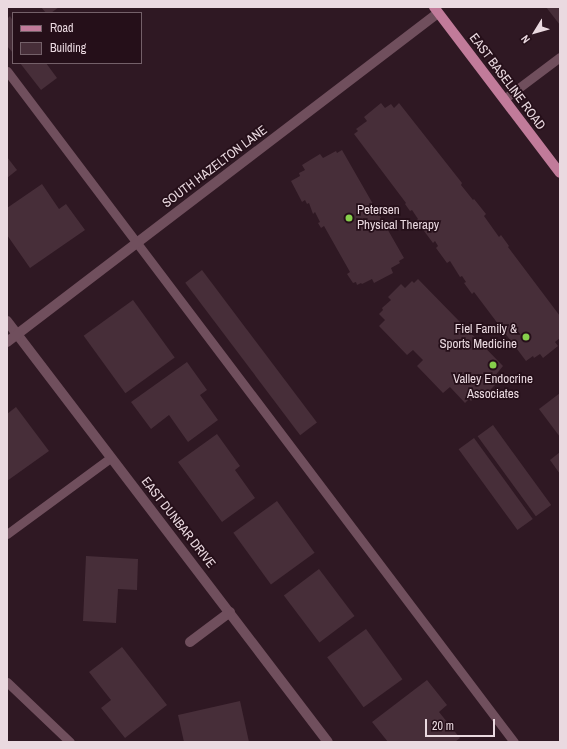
<!DOCTYPE html>
<style>
body{margin:0}
#map{position:relative;width:567px;height:749px;overflow:hidden;background:#2f1823;font-family:"Archivo Narrow",sans-serif}
div>[style]{position:absolute}
.building>*{inset:0;background:#472e39;transform-origin:0 0}
.lane>*{height:9px;margin:-4.5px;padding:0 4.5px;transform-origin:4.5px;border-radius:4.5px;background:#704f5d}
.street>*{height:10px;margin:-5px;padding:0 5px;transform-origin:5px;border-radius:5px;background:#704f5d}
.primary>*{height:10px;margin:-5px;padding:0 5px;transform-origin:5px;border-radius:5px;background:#c17b9a}
.dots>*{width:11px;height:11px;translate:-50% -50%;box-sizing:border-box;border:2px solid #250f19;border-radius:50%}
span{translate:-50% -50%;white-space:nowrap;text-align:center;line-height:1.15;-webkit-text-stroke:3.5px #250f19;paint-order:stroke}
.street-label{font-size:13px;color:#ead9e0}
.poi-label{font-size:13px;color:#ead9e0}
.left{translate:0 -50%;text-align:left}
.right{translate:-100% -50%;text-align:right}
.frame{position:absolute;inset:0;border:8px solid #ead9e0;pointer-events:none}
.legend{position:absolute;left:12px;top:12px;width:130px;height:52px;box-sizing:border-box;background:#250f19;border:1px solid #746069;margin:0;padding:5px 7px;list-style:none;font-size:12px;color:#ead9e0}
.legend li{display:flex;align-items:center;gap:8px;height:20px}
.legend b{width:20px;border:1px solid #746069}
.north{position:absolute;left:515px;top:12px;width:40px;height:40px;-webkit-text-stroke:3px #250f19;paint-order:stroke;rotate:233deg;font-size:11px;font-weight:700;line-height:16px;text-align:center;color:#ead9e0}
.north::after{content:'';display:block;margin:auto;width:14px;height:18px;background:#ead9e0;clip-path:polygon(50% 0,100% 100%,50% 72%,0 100%)}
.scale{position:absolute;left:425px;top:719px;width:70px;height:18px;box-sizing:border-box;border:2px solid #ead9e0;border-top:0;padding-left:5px;font-size:12px;line-height:14px;white-space:nowrap;color:#ead9e0;-webkit-text-stroke:3px #250f19;paint-order:stroke}
</style>
<div id="map">
<div class="building">
<i style="clip-path:polygon(41px 7px,59px 7px,51px 13px,46px 13px)"></i>
<i style="clip-path:polygon(546px 7px,560px 7px,560px 25px)"></i>
<i style="clip-path:polygon(10px 16px,13px 21px,13px 53px,7px 46px,7px 19px)"></i>
<i style="clip-path:polygon(20px 63px,46px 63px,57px 78px,41px 90px)"></i>
<i style="clip-path:polygon(381px 103px,385px 108px,391px 104px,394px 108px,399px 103px,462px 183px,461px 185px,473px 200px,474px 199px,486px 214px,484px 216px,499px 237px,501px 235px,509px 246px,508px 247px,560px 316px,560px 338px,555px 342px,558px 346px,543px 358px,540px 354px,534px 358px,533px 356px,526px 361px,474px 292px,472px 294px,464px 283px,466px 282px,462px 276px,460px 277px,450px 261px,447px 263px,436px 248px,438px 246px,435px 241px,433px 243px,421px 227px,423px 226px,417px 220px,418px 219px,412px 210px,410px 211px,405px 204px,406px 203px,354px 134px,358px 131px,356px 129px,367px 121px,364px 117px)"></i>
<i style="clip-path:polygon(342px 150px,404px 258px,399px 261px,400px 263px,391px 268px,393px 273px,374px 283px,372px 279px,362px 284px,361px 283px,357px 285px,356px 282px,353px 283px,347px 274px,350px 272px,324px 226px,321px 228px,318px 223px,320px 222px,315px 212px,313px 214px,309px 203px,307px 204px,305px 200px,302px 202px,291px 181px,300px 176px,299px 173px,305px 170px,302px 165px,320px 154px,323px 158px,336px 151px,337px 153px)"></i>
<i style="clip-path:polygon(7px 157px,17px 170px,7px 178px)"></i>
<i style="clip-path:polygon(42px 184px,59px 209px,66px 204px,85px 230px,30px 268px,7px 235px,7px 208px)"></i>
<i style="left:202px;top:270px;width:191px;height:21px;rotate:53deg"></i>
<i style="clip-path:polygon(418px 279px,503px 366px,494px 377px,498px 382px,483px 397px,479px 393px,471px 401px,469px 399px,465px 403px,450px 387px,443px 393px,417px 366px,423px 360px,413px 350px,407px 355px,379px 326px,385px 320px,379px 314px,383px 310px,382px 308px,391px 300px,388px 297px,401px 284px,405px 288px,412px 281px,414px 283px)"></i>
<i style="left:133px;top:300px;width:71px;height:61px;rotate:54deg"></i>
<i style="clip-path:polygon(187px 362px,207px 390px,200px 395px,218px 420px,188px 442px,169px 415px,151px 429px,131px 402px)"></i>
<i style="clip-path:polygon(560px 393px,560px 437px,539px 409px)"></i>
<i style="clip-path:polygon(16px 407px,49px 451px,7px 481px,7px 414px)"></i>
<i style="left:493px;top:425px;width:99px;height:19px;rotate:54deg"></i>
<i style="clip-path:polygon(217px 434px,240px 466px,235px 470px,255px 498px,222px 522px,178px 462px)"></i>
<i style="left:474px;top:438px;width:100px;height:19px;rotate:54deg"></i>
<i style="clip-path:polygon(560px 452px,560px 474px,550px 460px)"></i>
<i style="left:277px;top:501px;width:64px;height:54px;rotate:54deg"></i>
<i style="clip-path:polygon(86px 556px,138px 559px,137px 590px,118px 589px,116px 623px,83px 621px)"></i>
<i style="left:319px;top:569px;width:59px;height:44px;rotate:53deg"></i>
<i style="left:366px;top:629px;width:62px;height:48px;rotate:54deg"></i>
<i style="clip-path:polygon(122px 647px,167px 705px,125px 738px,101px 708px,111px 700px,89px 672px)"></i>
<i style="clip-path:polygon(427px 680px,447px 705px,439px 712px,460px 738px,455px 742px,388px 742px,372px 722px)"></i>
<i style="clip-path:polygon(240px 701px,249px 742px,184px 742px,178px 715px)"></i>
</div>
<div class="lane">
<i style="left:7px;top:71px;width:841px;rotate:52.93deg"></i>
<i style="left:504px;top:99px;width:70px;rotate:-36.9deg"></i>
<i style="left:7px;top:534px;width:128px;rotate:-36.4deg"></i>
<i style="left:7px;top:682px;width:87px;rotate:43.6deg"></i>
</div>
<div class="street">
<i style="left:7px;top:321px;width:529px;rotate:52.68deg"></i>
<i style="left:7px;top:342px;width:542px;rotate:-37.36deg"></i>
<i style="left:190px;top:642px;width:50px;rotate:-36.9deg"></i>
</div>
<div class="primary">
<i style="left:434px;top:7px;width:208px;rotate:52.8deg"></i>
</div>
<div class="dots">
<i style="left:349px;top:218px;background:#86cf4b"></i>
<i style="left:526px;top:337px;background:#86cf4b"></i>
<i style="left:493px;top:365px;background:#86cf4b"></i>
</div>
<div class="street-label">
<span style="left:507px;top:82px;rotate:53deg">EAST BASELINE ROAD</span>
<span style="left:215px;top:167px;rotate:-37deg">SOUTH HAZELTON LANE</span>
<span style="left:178px;top:523px;rotate:52deg">EAST DUNBAR DRIVE</span>
</div>
<div class="poi-label">
<span class="left" style="left:357px;top:218px">Petersen<br>Physical Therapy</span>
<span class="right" style="left:517px;top:337px">Fiel Family &amp;<br>Sports Medicine</span>
<span style="left:493px;top:387px">Valley Endocrine<br>Associates</span>
</div>
<div class="frame"></div>
<ul class="legend">
<li><b style="height:5px;background:#c17b9a"></b>Road</li>
<li><b style="height:11px;background:#472e39"></b>Building</li>
</ul>
<div class="north">N</div>
<div class="scale">20 m</div>
</div>
